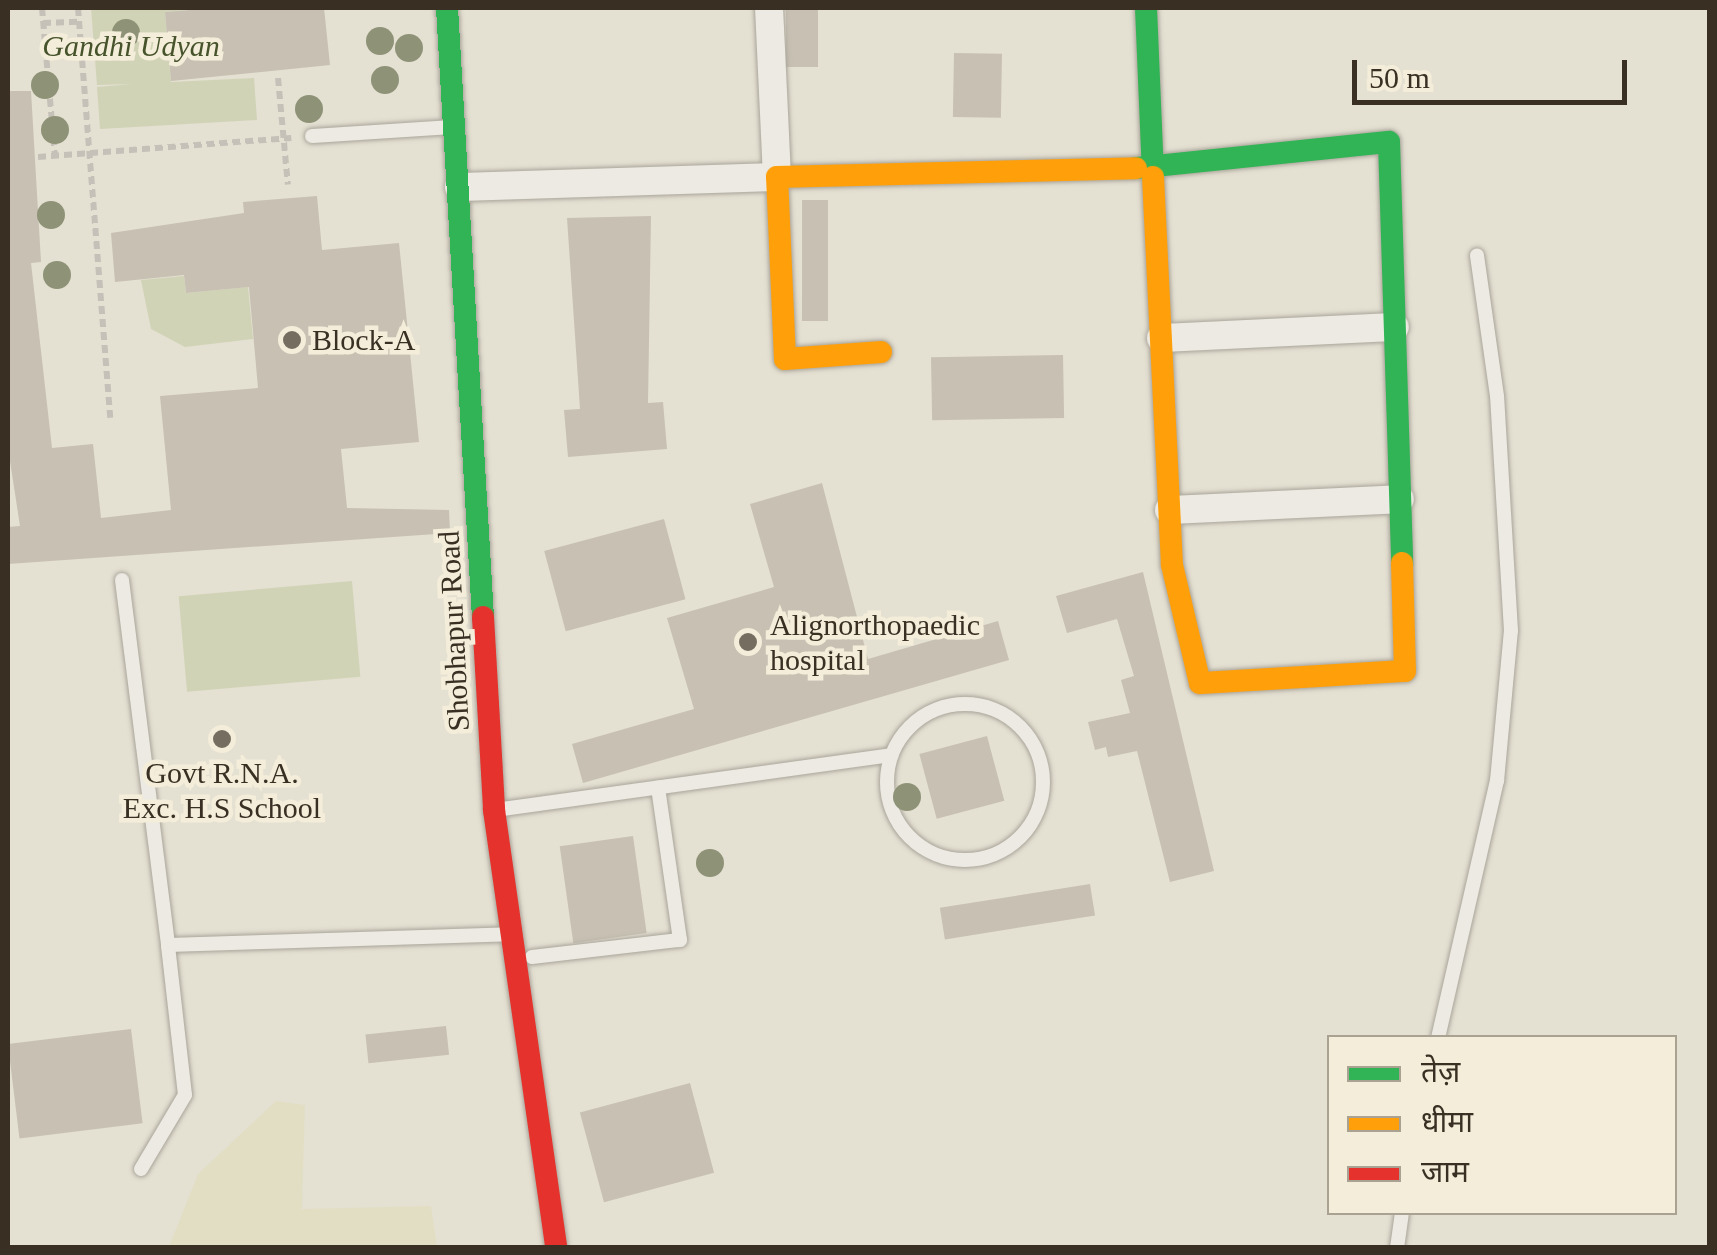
<!DOCTYPE html>
<meta charset="utf-8">
<style>
body{margin:0}
#map{position:relative;width:1717px;height:1255px;overflow:hidden;background:#e4e0d2;font-family:"Times New Roman","Noto Sans Devanagari",serif}
div>[style]{position:absolute}
.farmland>*{inset:0;background:#e2dec4}
.green>*{inset:0;background:#d1d3b6;transform-origin:0 0}
.building>*{inset:0;background:#c7c0b3;transform-origin:0 0}
.path>*{height:6px;margin-top:-3px;transform-origin:0;background:repeating-linear-gradient(90deg,#c5c1b9 0 8px,transparent 0 13px)}
.roads{filter:drop-shadow(0 0 2px #aaa59a) drop-shadow(0 0 2px #aaa59a)}
.lane>*{height:14px;margin:-7px;padding:0 7px;transform-origin:7px;border-radius:7px;background:#eceae3}
.lane>.ring{margin:-7px;padding:0;box-sizing:content-box;background:none;border:14px solid #eceae3;border-radius:50%}
.street>*{height:28px;margin:-14px;padding:0 14px;transform-origin:14px;border-radius:14px;background:#eceae3}
.fast>*{height:22px;margin:-11px;padding:0 11px;transform-origin:11px;border-radius:11px;background:#30b455}
.slow>*{height:22px;margin:-11px;padding:0 11px;transform-origin:11px;border-radius:11px;background:#ff9f0a}
.jam>*{height:22px;margin:-11px;padding:0 11px;transform-origin:11px;border-radius:11px;background:#e5322d}
.trees>*{width:28px;height:28px;margin:-14px;border-radius:50%;background:#8e9276}
.dots>*{width:28px;height:28px;translate:-50% -50%;box-sizing:border-box;border:5px solid #f3edda;border-radius:50%}
span{translate:-50% -50%;white-space:nowrap;text-align:center;line-height:1.15;-webkit-text-stroke:9px #f3edda;paint-order:stroke}
.park-label{font-size:30px;color:#47532b;font-style:italic}
.poi-label{font-size:30px;color:#392f23}
.left{translate:0 -50%;text-align:left}
.street-label{font-size:30px;color:#392f23}
.frame{position:absolute;inset:0;border:10px solid #392f23;pointer-events:none}
.legend{position:absolute;left:1327px;top:1035px;width:350px;height:180px;box-sizing:border-box;background:#f3edda;border:2px solid #a9a191;margin:0;padding:12px 18px;list-style:none;font-size:30px;color:#392f23}
.legend li{display:flex;align-items:center;gap:20px;height:50px}
.legend b{width:50px;border:2px solid #a9a191}
.scale{position:absolute;left:1352px;top:60px;width:275px;height:45px;box-sizing:border-box;border:5px solid #392f23;border-top:0;padding-left:12px;font-size:30px;line-height:35px;white-space:nowrap;color:#392f23;-webkit-text-stroke:8px #f3edda;paint-order:stroke}
</style>
<div id="map">
<div class="farmland">
<i style="clip-path:polygon(276px 1101px,305px 1105px,302px 1209px,431px 1206px,437px 1247px,169px 1247px,198px 1174px)"></i>
</div>
<div class="green">
<i style="clip-path:polygon(91px 8px,207px 8px,165px 12px,171px 82px,254px 78px,257px 120px,100px 129px,97px 87px,132px 84px,97px 85px)"></i>
<i style="clip-path:polygon(184px 276px,186px 293px,248px 287px,253px 339px,185px 347px,151px 329px,141px 280px)"></i>
<i style="left:352px;top:581px;width:96px;height:174px;rotate:85deg"></i>
</div>
<div class="building">
<i style="clip-path:polygon(214px 8px,324px 8px,330px 65px,171px 81px,165px 12px)"></i>
<i style="left:786px;top:8px;width:32px;height:59px"></i>
<i style="left:954px;top:53px;width:48px;height:64px;rotate:1deg"></i>
<i style="clip-path:polygon(8px 91px,31px 91px,41px 262px,31px 263px,52px 448px,93px 444px,101px 518px,171px 510px,160px 396px,258px 388px,249px 287px,186px 293px,184px 275px,115px 282px,111px 233px,244px 213px,243px 202px,317px 196px,322px 250px,399px 243px,419px 442px,341px 449px,347px 508px,449px 510px,450px 533px,8px 564px,8px 527px,20px 526px,8px 448px)"></i>
<i style="left:802px;top:200px;width:26px;height:121px"></i>
<i style="clip-path:polygon(651px 216px,648px 403px,663px 402px,667px 449px,568px 457px,564px 410px,580px 409px,567px 218px)"></i>
<i style="left:1063px;top:355px;width:63px;height:132px;rotate:89deg"></i>
<i style="clip-path:polygon(822px 483px,868px 659px,998px 621px,1009px 660px,583px 783px,572px 744px,694px 709px,667px 618px,774px 587px,750px 504px)"></i>
<i style="left:664px;top:519px;width:83px;height:124px;rotate:75deg"></i>
<i style="clip-path:polygon(1143px 572px,1214px 871px,1170px 882px,1137px 751px,1108px 757px,1106px 747px,1095px 750px,1088px 722px,1130px 713px,1121px 680px,1134px 676px,1117px 619px,1067px 633px,1056px 596px)"></i>
<i style="left:987px;top:736px;width:67px;height:70px;rotate:75deg"></i>
<i style="left:633px;top:836px;width:98px;height:74px;rotate:82deg"></i>
<i style="left:1090px;top:884px;width:32px;height:152px;rotate:81deg"></i>
<i style="left:446px;top:1026px;width:29px;height:81px;rotate:84deg"></i>
<i style="left:131px;top:1029px;width:95px;height:124px;rotate:83deg"></i>
<i style="left:690px;top:1083px;width:93px;height:114px;rotate:75deg"></i>
</div>
<div class="path">
<i style="left:42px;top:8px;width:149px;rotate:85deg"></i>
<i style="left:78px;top:8px;width:411px;rotate:85.5deg"></i>
<i style="left:43px;top:23px;width:36px;rotate:-2deg"></i>
<i style="left:278px;top:78px;width:107px;rotate:84.7deg"></i>
<i style="left:38px;top:157px;width:254px;rotate:-4.3deg"></i>
</div>
<div class="roads">
<div class="lane">
<i style="left:312px;top:136px;width:141px;rotate:-3.7deg"></i>
<i style="left:122px;top:580px;width:368px;rotate:82.8deg"></i>
<i style="left:168px;top:945px;width:342px;rotate:-1.8deg"></i>
<i class="ring" style="left:887px;top:704px;width:142px;height:142px"></i>
<i style="left:495px;top:810px;width:400px;rotate:-7.9deg"></i>
<i style="left:532px;top:957px;width:149px;rotate:-6.6deg"></i>
<i style="left:680px;top:940px;width:154px;rotate:-98.2deg"></i>
<i style="left:1438px;top:1038px;width:264px;rotate:-77.1deg"></i>
<i style="left:1497px;top:781px;width:151px;rotate:-84.7deg"></i>
<i style="left:1511px;top:631px;width:235px;rotate:-93.4deg"></i>
<i style="left:1497px;top:396px;width:142px;rotate:-98.1deg"></i>
<i style="left:141px;top:1169px;width:86px;rotate:-59.3deg"></i>
<i style="left:185px;top:1095px;width:151px;rotate:-96.5deg"></i>
<i style="left:1397px;top:1248px;width:36px;rotate:-82deg"></i>
</div>
<div class="street">
<i style="left:459px;top:187px;width:318px;rotate:-1.8deg"></i>
<i style="left:777px;top:177px;width:169px;rotate:-92.7deg"></i>
<i style="left:1161px;top:338px;width:234px;rotate:-2.7deg"></i>
<i style="left:1169px;top:510px;width:231px;rotate:-2.7deg"></i>
</div>
<div class="fast">
<i style="left:447px;top:8px;width:610px;rotate:86.62deg"></i>
<i style="left:1146px;top:8px;width:169px;rotate:87.6deg"></i>
<i style="left:1136px;top:168px;width:254px;rotate:-5.9deg"></i>
<i style="left:1389px;top:142px;width:421px;rotate:88.2deg"></i>
</div>
<div class="slow">
<i style="left:1153px;top:177px;width:388px;rotate:87.2deg"></i>
<i style="left:1172px;top:565px;width:121px;rotate:76.7deg"></i>
<i style="left:1200px;top:683px;width:205px;rotate:-3.4deg"></i>
<i style="left:1405px;top:671px;width:108px;rotate:-91.6deg"></i>
<i style="left:881px;top:352px;width:96px;rotate:175.8deg"></i>
<i style="left:785px;top:359px;width:182px;rotate:-92.5deg"></i>
<i style="left:777px;top:177px;width:359px;rotate:-1.4deg"></i>
</div>
<div class="jam">
<i style="left:483px;top:617px;width:193px;rotate:86.7deg"></i>
<i style="left:494px;top:810px;width:442px;rotate:81.9deg"></i>
</div>
</div>
<div class="trees">
<i style="left:126px;top:33px"></i>
<i style="left:380px;top:41px"></i>
<i style="left:409px;top:48px"></i>
<i style="left:385px;top:80px"></i>
<i style="left:45px;top:85px"></i>
<i style="left:309px;top:109px"></i>
<i style="left:55px;top:130px"></i>
<i style="left:51px;top:215px"></i>
<i style="left:57px;top:275px"></i>
<i style="left:907px;top:797px"></i>
<i style="left:710px;top:863px"></i>
</div>
<div class="dots">
<i style="left:292px;top:340px;background:#756d60"></i>
<i style="left:748px;top:642px;background:#756d60"></i>
<i style="left:222px;top:739px;background:#756d60"></i>
</div>
<div class="park-label">
<span style="left:131px;top:46px">Gandhi Udyan</span>
</div>
<div class="poi-label">
<span class="left" style="left:312px;top:340px">Block-A</span>
<span class="left" style="left:770px;top:642px">Alignorthopaedic<br>hospital</span>
<span style="left:222px;top:790px">Govt R.N.A.<br>Exc. H.S School</span>
</div>
<div class="street-label">
<span style="left:454px;top:631px;rotate:-93deg">Shobhapur Road</span>
</div>
<div class="frame"></div>
<ul class="legend">
<li><b style="height:12px;background:#30b455"></b>तेज़</li>
<li><b style="height:12px;background:#ff9f0a"></b>धीमा</li>
<li><b style="height:12px;background:#e5322d"></b>जाम</li>
</ul>
<div class="scale">50 m</div>
</div>
